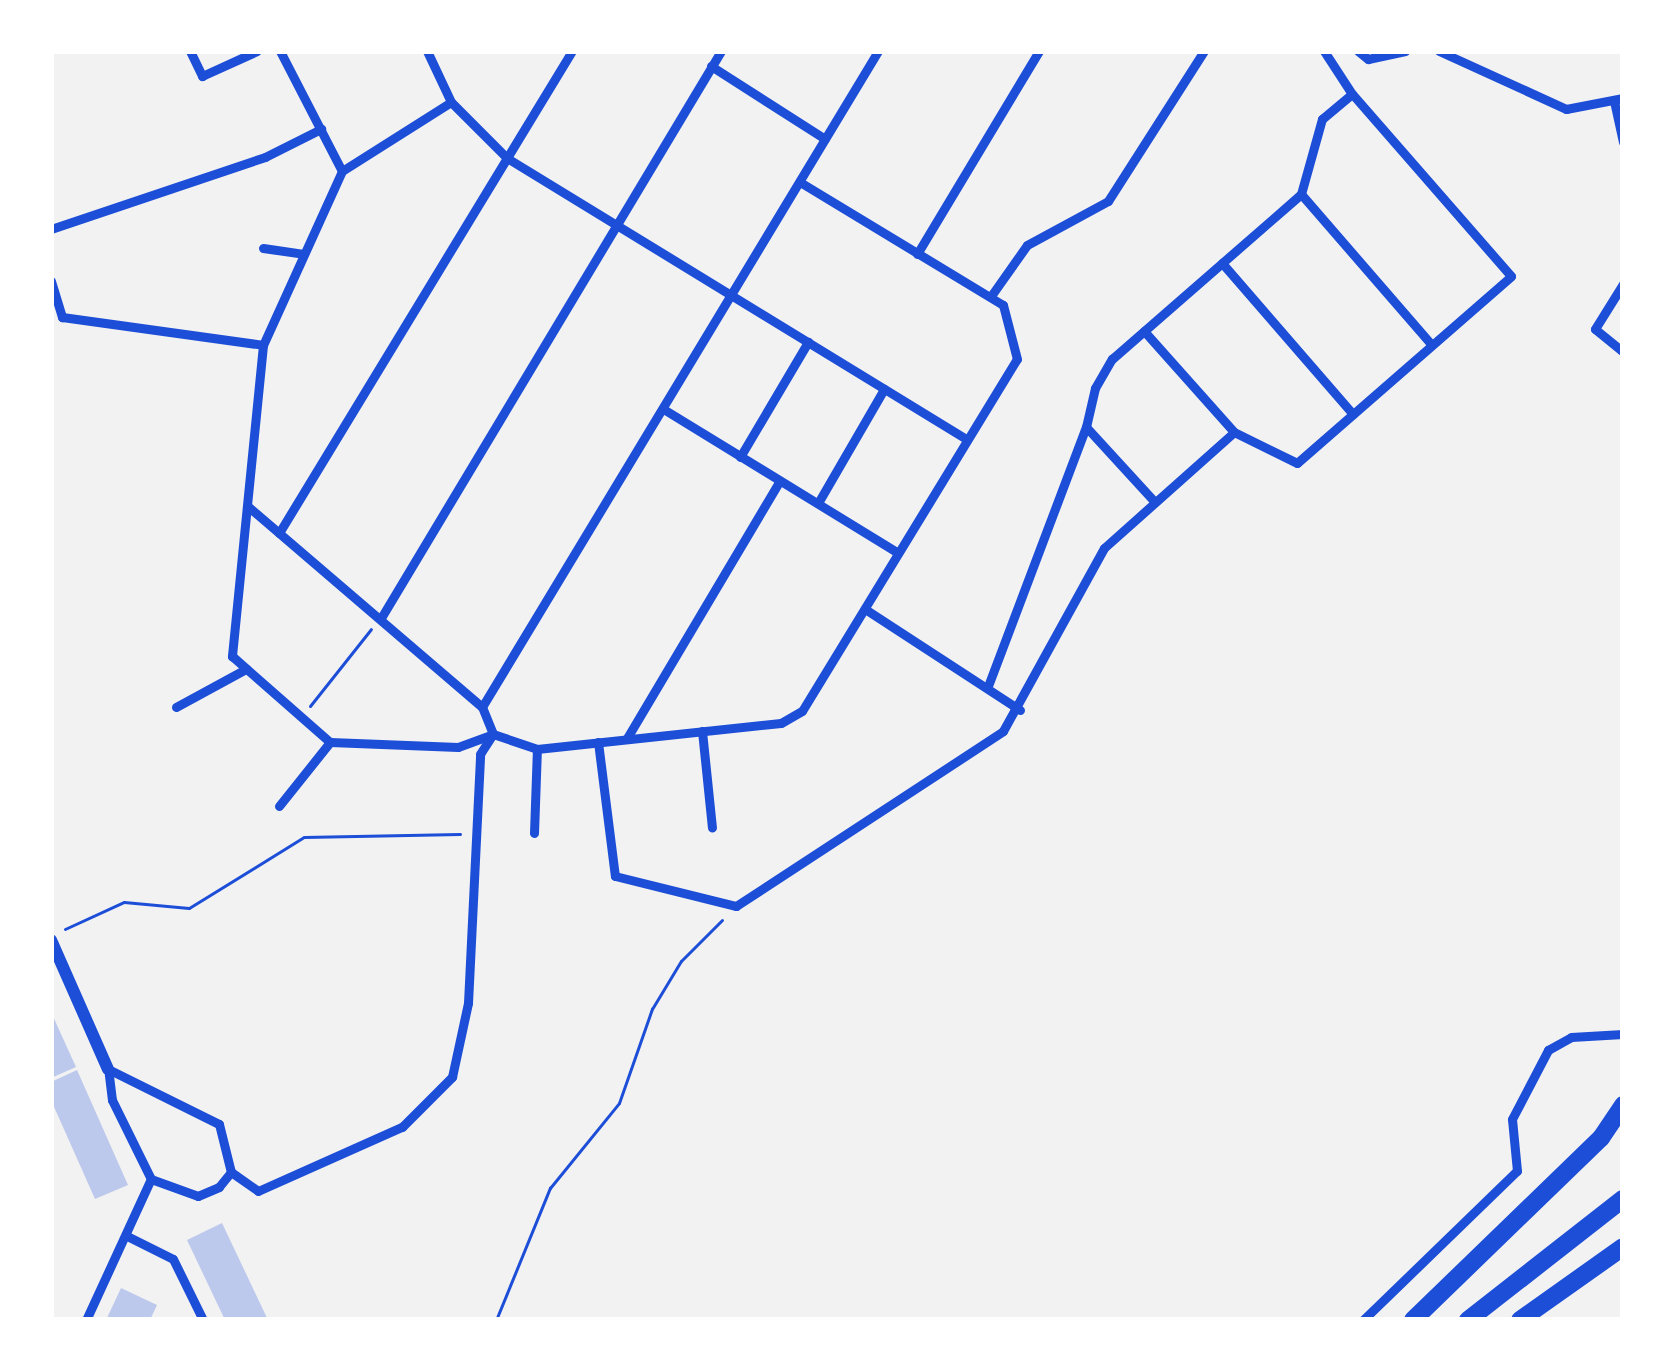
<!DOCTYPE html>
<style>
body{margin:0}
#map{position:relative;width:1674px;height:1371px;overflow:hidden;background:#f2f2f2;font-family:Cabin,sans-serif}
div>[style]{position:absolute}
.building>*{inset:0;background:#bdc9ec}
.path>*{height:3px;margin:-1.5px;padding:0 1.5px;transform-origin:1.5px;border-radius:1.5px;background:#1d4ed8}
.minor>*{height:9px;margin:-4.5px;padding:0 4.5px;transform-origin:4.5px;border-radius:4.5px;background:#1d4ed8}
.tertiary>*{height:12px;margin:-6px;padding:0 6px;transform-origin:6px;border-radius:6px;background:#1d4ed8}
.motorway>*{height:18px;margin:-9px;padding:0 9px;transform-origin:9px;border-radius:9px;background:#1d4ed8}
span{translate:-50% -50%;white-space:nowrap;text-align:center;line-height:1.15;-webkit-text-stroke:12px #fff;paint-order:stroke}
.frame{position:absolute;inset:0;border:54px solid #fff;pointer-events:none}
</style>
<div id="map">
<div class="building">
<i style="clip-path:polygon(51px 1012px,76px 1067px,51px 1078px)"></i>
<i style="clip-path:polygon(77px 1070px,128px 1185px,95px 1199px,51px 1100px,51px 1082px)"></i>
<i style="clip-path:polygon(222px 1223px,268px 1320px,225px 1320px,187px 1240px)"></i>
<i style="clip-path:polygon(121px 1288px,157px 1305px,150px 1320px,106px 1320px)"></i>
</div>
<div class="path">
<i style="left:310px;top:706px;width:98px;rotate:-51.6deg"></i>
<i style="left:65px;top:929px;width:65px;rotate:-24.6deg"></i>
<i style="left:124px;top:902px;width:65px;rotate:5.3deg"></i>
<i style="left:189px;top:908px;width:135px;rotate:-31.7deg"></i>
<i style="left:304px;top:837px;width:156px;rotate:-1.1deg"></i>
<i style="left:496px;top:1320px;width:143px;rotate:-67.8deg"></i>
<i style="left:550px;top:1188px;width:109px;rotate:-50.9deg"></i>
<i style="left:619px;top:1103px;width:100px;rotate:-70.7deg"></i>
<i style="left:652px;top:1009px;width:56px;rotate:-58.9deg"></i>
<i style="left:681px;top:961px;width:58px;rotate:-45deg"></i>
</div>
<div class="minor">
<i style="left:190px;top:51px;width:28px;rotate:64deg"></i>
<i style="left:202px;top:76px;width:60px;rotate:-24.4deg"></i>
<i style="left:280px;top:51px;width:135px;rotate:62.7deg"></i>
<i style="left:342px;top:171px;width:191px;rotate:114.4deg"></i>
<i style="left:263px;top:345px;width:313px;rotate:95.7deg"></i>
<i style="left:232px;top:656px;width:130px;rotate:41.3deg"></i>
<i style="left:330px;top:742px;width:128px;rotate:2.2deg"></i>
<i style="left:458px;top:747px;width:37px;rotate:-20deg"></i>
<i style="left:493px;top:734px;width:46px;rotate:18.8deg"></i>
<i style="left:537px;top:749px;width:245px;rotate:-6.1deg"></i>
<i style="left:781px;top:723px;width:24px;rotate:-30deg"></i>
<i style="left:802px;top:711px;width:412px;rotate:-58.6deg"></i>
<i style="left:1017px;top:359px;width:56px;rotate:-104.5deg"></i>
<i style="left:1003px;top:305px;width:237px;rotate:-148.8deg"></i>
<i style="left:427px;top:51px;width:56px;rotate:64.8deg"></i>
<i style="left:451px;top:102px;width:79px;rotate:45deg"></i>
<i style="left:507px;top:158px;width:535px;rotate:31.46deg"></i>
<i style="left:1358px;top:51px;width:13px;rotate:39deg"></i>
<i style="left:1368px;top:59px;width:38px;rotate:-12deg"></i>
<i style="left:1439px;top:51px;width:140px;rotate:24.5deg"></i>
<i style="left:1566px;top:109px;width:58px;rotate:-10.9deg"></i>
<i style="left:711px;top:66px;width:135px;rotate:32.6deg"></i>
<i style="left:1614px;top:101px;width:42px;rotate:77.6deg"></i>
<i style="left:342px;top:171px;width:129px;rotate:-32.3deg"></i>
<i style="left:1301px;top:194px;width:198px;rotate:49.1deg"></i>
<i style="left:51px;top:229px;width:226px;rotate:-18.6deg"></i>
<i style="left:265px;top:157px;width:63px;rotate:-26.6deg"></i>
<i style="left:263px;top:248px;width:41px;rotate:8.3deg"></i>
<i style="left:917px;top:254px;width:237px;rotate:-59deg"></i>
<i style="left:1222px;top:263px;width:200px;rotate:49.1deg"></i>
<i style="left:51px;top:281px;width:38px;rotate:73deg"></i>
<i style="left:62px;top:317px;width:203px;rotate:7.9deg"></i>
<i style="left:1623px;top:284px;width:53px;rotate:121.9deg"></i>
<i style="left:1595px;top:329px;width:36px;rotate:39deg"></i>
<i style="left:991px;top:296px;width:62px;rotate:-54.8deg"></i>
<i style="left:1027px;top:245px;width:92px;rotate:-28.5deg"></i>
<i style="left:1108px;top:201px;width:178px;rotate:-57.4deg"></i>
<i style="left:1144px;top:331px;width:135px;rotate:48.3deg"></i>
<i style="left:665px;top:410px;width:270px;rotate:31.5deg"></i>
<i style="left:740px;top:457px;width:134px;rotate:-59.4deg"></i>
<i style="left:1153px;top:500px;width:99px;rotate:-132.5deg"></i>
<i style="left:1086px;top:427px;width:40px;rotate:-77deg"></i>
<i style="left:1095px;top:388px;width:34px;rotate:-60deg"></i>
<i style="left:1112px;top:359px;width:251px;rotate:-41.1deg"></i>
<i style="left:1301px;top:194px;width:78px;rotate:-74.4deg"></i>
<i style="left:1322px;top:119px;width:39px;rotate:-40deg"></i>
<i style="left:818px;top:503px;width:132px;rotate:-59.9deg"></i>
<i style="left:279px;top:533px;width:564px;rotate:-58.71deg"></i>
<i style="left:865px;top:609px;width:185px;rotate:33.1deg"></i>
<i style="left:381px;top:618px;width:661px;rotate:-59.05deg"></i>
<i style="left:988px;top:686px;width:277px;rotate:-69.3deg"></i>
<i style="left:176px;top:707px;width:80px;rotate:-28.5deg"></i>
<i style="left:482px;top:707px;width:766px;rotate:-58.88deg"></i>
<i style="left:702px;top:731px;width:97px;rotate:84.1deg"></i>
<i style="left:627px;top:738px;width:298px;rotate:-59.3deg"></i>
<i style="left:598px;top:742px;width:135px;rotate:82.8deg"></i>
<i style="left:615px;top:876px;width:125px;rotate:13.9deg"></i>
<i style="left:736px;top:906px;width:319px;rotate:-33.2deg"></i>
<i style="left:1003px;top:731px;width:209px;rotate:-61.1deg"></i>
<i style="left:1104px;top:548px;width:174px;rotate:-41.7deg"></i>
<i style="left:1234px;top:432px;width:70px;rotate:26.2deg"></i>
<i style="left:1297px;top:463px;width:284px;rotate:-41.1deg"></i>
<i style="left:1511px;top:276px;width:242px;rotate:-131.1deg"></i>
<i style="left:1352px;top:94px;width:51px;rotate:-123.1deg"></i>
<i style="left:279px;top:806px;width:82px;rotate:-51.4deg"></i>
<i style="left:534px;top:833px;width:84px;rotate:-88deg"></i>
<i style="left:108px;top:1069px;width:124px;rotate:26.4deg"></i>
<i style="left:219px;top:1124px;width:49px;rotate:76deg"></i>
<i style="left:231px;top:1172px;width:19px;rotate:129deg"></i>
<i style="left:219px;top:1187px;width:23px;rotate:157deg"></i>
<i style="left:198px;top:1196px;width:50px;rotate:-160.1deg"></i>
<i style="left:151px;top:1179px;width:88px;rotate:-116.3deg"></i>
<i style="left:112px;top:1100px;width:31px;rotate:-97deg"></i>
<i style="left:231px;top:1172px;width:33px;rotate:35deg"></i>
<i style="left:258px;top:1191px;width:158px;rotate:-24deg"></i>
<i style="left:402px;top:1127px;width:71px;rotate:-45deg"></i>
<i style="left:452px;top:1077px;width:76px;rotate:-77.8deg"></i>
<i style="left:468px;top:1003px;width:249px;rotate:-87.2deg"></i>
<i style="left:480px;top:754px;width:24px;rotate:-57deg"></i>
<i style="left:493px;top:734px;width:29px;rotate:-112deg"></i>
<i style="left:482px;top:707px;width:307px;rotate:-139.4deg"></i>
<i style="left:127px;top:1236px;width:51px;rotate:26.6deg"></i>
<i style="left:173px;top:1259px;width:68px;rotate:63.8deg"></i>
<i style="left:86px;top:1320px;width:155px;rotate:-65.3deg"></i>
<i style="left:1363px;top:1320px;width:214px;rotate:-44.1deg"></i>
<i style="left:1517px;top:1171px;width:52px;rotate:-95.5deg"></i>
<i style="left:1512px;top:1119px;width:78px;rotate:-62.4deg"></i>
<i style="left:1548px;top:1050px;width:26px;rotate:-29deg"></i>
<i style="left:1571px;top:1037px;width:52px;rotate:-3.3deg"></i>
</div>
<div class="tertiary">
<i style="left:51px;top:940px;width:141px;rotate:66.2deg"></i>
</div>
<div class="motorway">
<i style="left:1413px;top:1320px;width:262px;rotate:-44.1deg"></i>
<i style="left:1601px;top:1138px;width:40px;rotate:-56deg"></i>
<i style="left:1468px;top:1320px;width:197px;rotate:-38deg"></i>
<i style="left:1520px;top:1320px;width:126px;rotate:-35.3deg"></i>
</div>
<div class="frame"></div>
</div>
